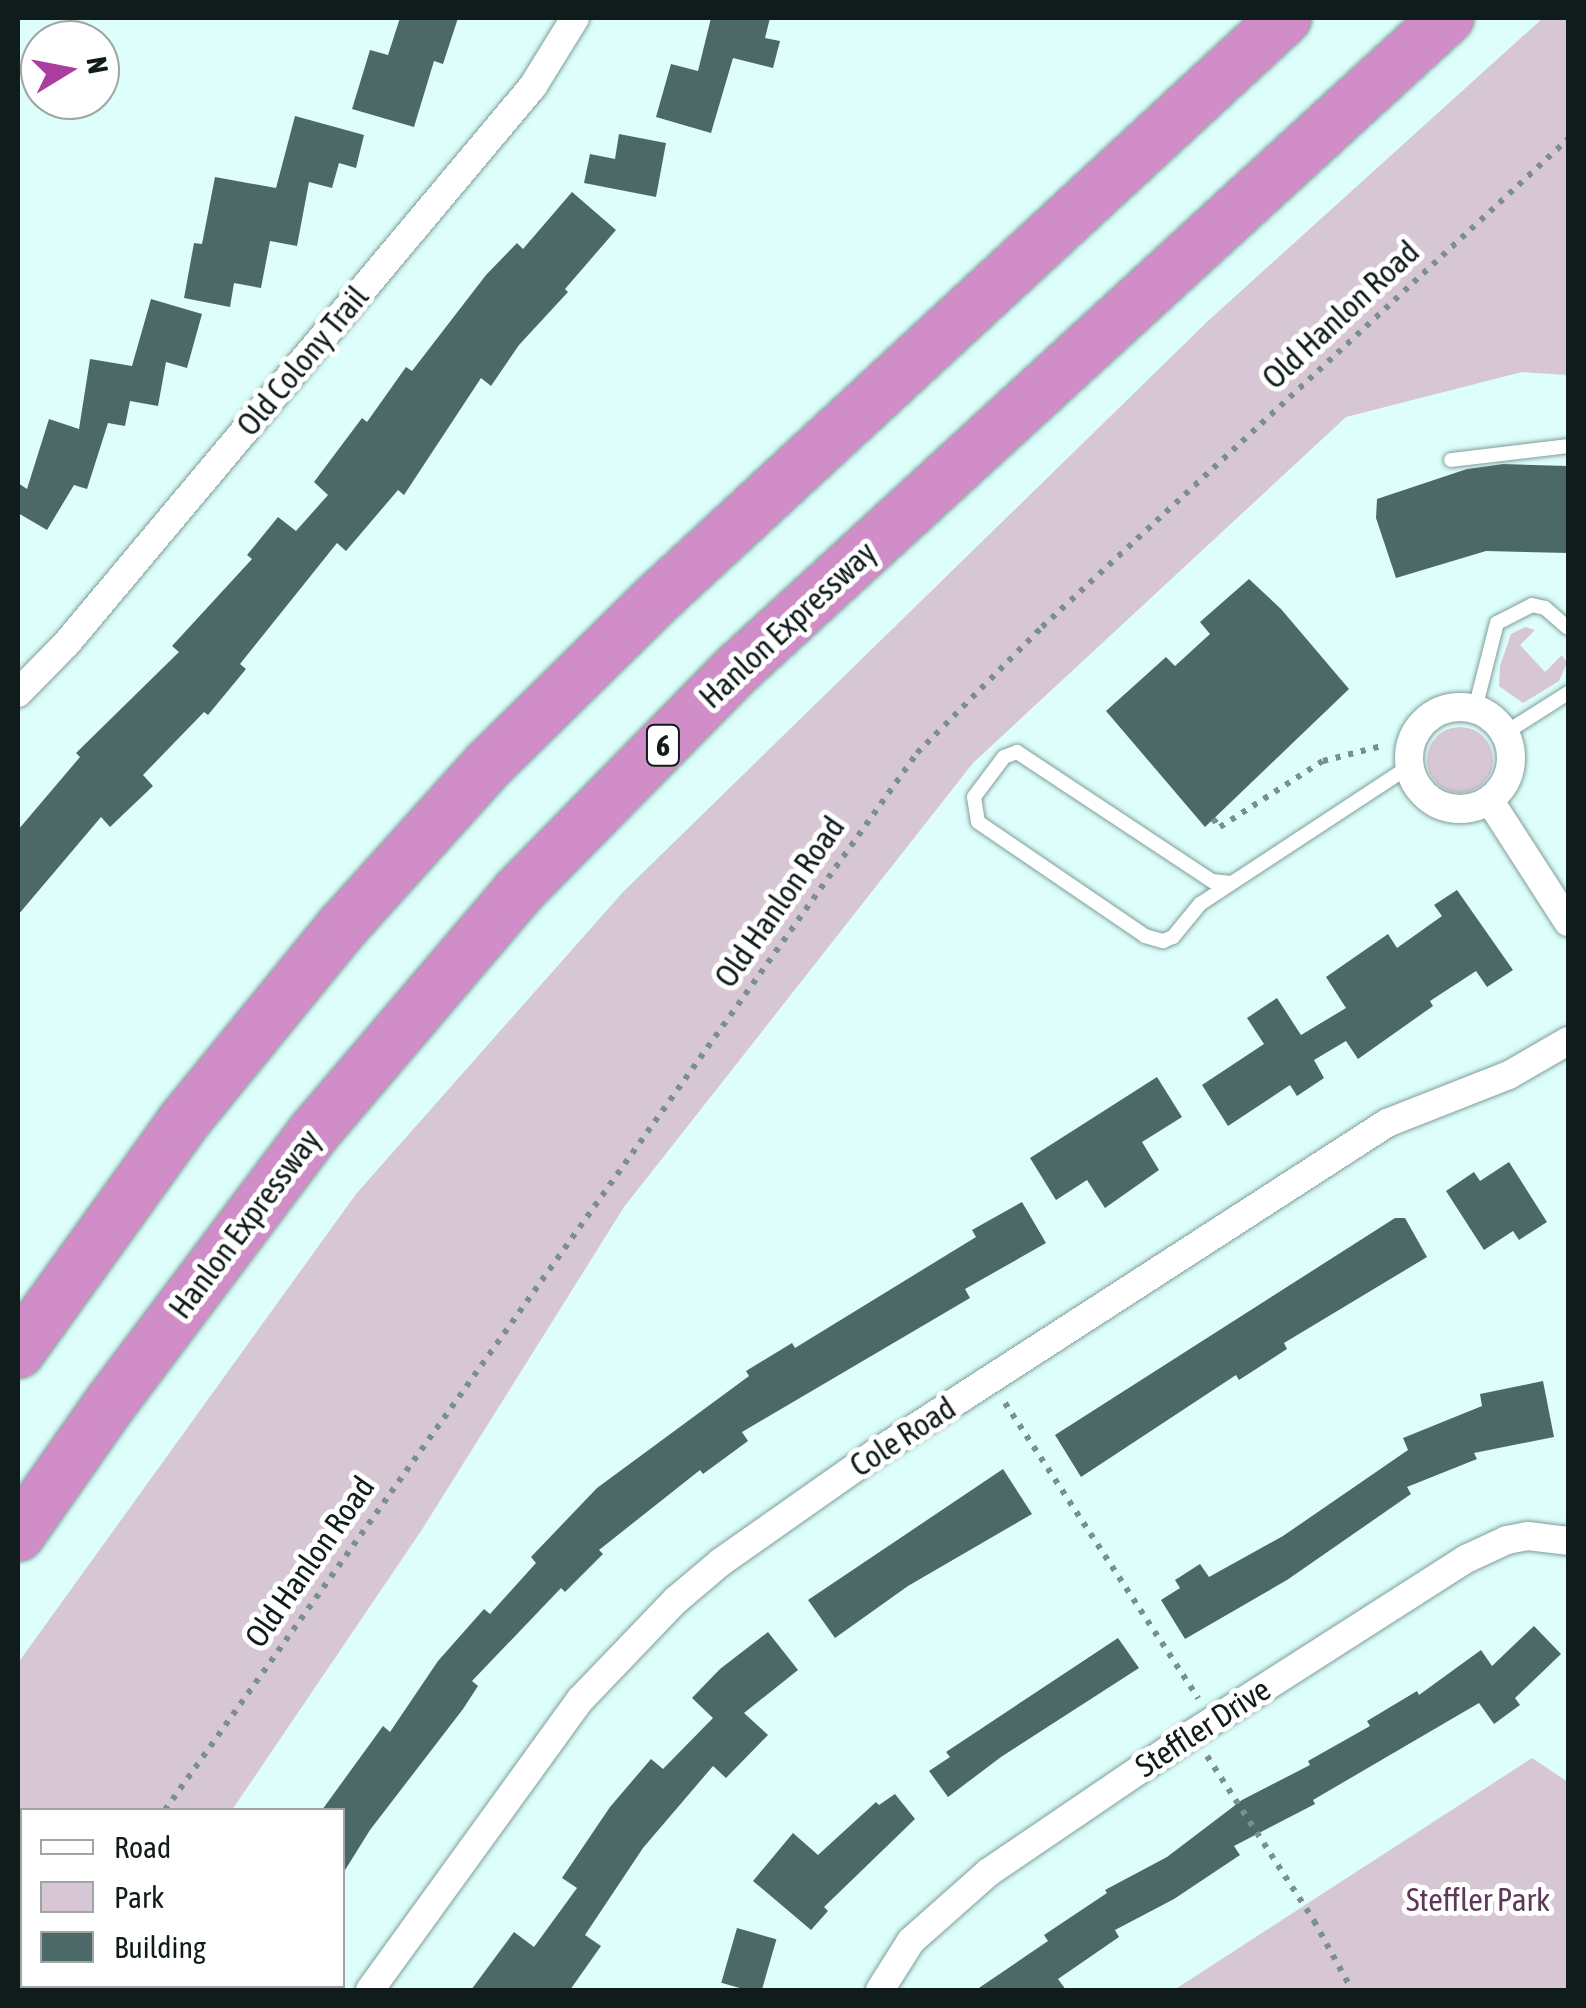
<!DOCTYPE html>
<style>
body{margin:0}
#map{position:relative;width:1586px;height:2008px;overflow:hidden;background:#ddfefa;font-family:"Asap Condensed",sans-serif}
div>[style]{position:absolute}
.green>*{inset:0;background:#d7c7d4}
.round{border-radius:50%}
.building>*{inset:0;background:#4c6967;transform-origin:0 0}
.path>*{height:6px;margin-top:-3px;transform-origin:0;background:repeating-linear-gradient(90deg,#79908d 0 5px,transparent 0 13px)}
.roads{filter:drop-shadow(0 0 2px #7f9d9a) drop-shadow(0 0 2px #7f9d9a)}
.lane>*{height:14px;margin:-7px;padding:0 7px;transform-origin:7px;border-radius:7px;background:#fff}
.street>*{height:28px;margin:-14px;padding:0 14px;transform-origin:14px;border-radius:14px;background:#fff}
.street>.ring{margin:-14px;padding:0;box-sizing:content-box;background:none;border:28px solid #fff;border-radius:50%}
.highway>*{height:52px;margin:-26px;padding:0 26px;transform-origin:26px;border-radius:26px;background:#d08dc7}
span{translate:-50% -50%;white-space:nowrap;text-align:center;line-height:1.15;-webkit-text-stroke:10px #fff;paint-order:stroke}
.shield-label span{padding:2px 8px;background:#fff;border:2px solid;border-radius:8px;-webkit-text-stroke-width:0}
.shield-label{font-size:30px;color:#101c1b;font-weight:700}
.street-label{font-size:32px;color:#101c1b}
.park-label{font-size:32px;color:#5d3858}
.frame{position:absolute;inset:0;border:20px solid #101c1b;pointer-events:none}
.legend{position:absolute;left:20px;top:1808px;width:325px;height:180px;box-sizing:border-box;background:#fff;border:2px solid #9fa4a4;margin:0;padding:12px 18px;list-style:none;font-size:30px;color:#101c1b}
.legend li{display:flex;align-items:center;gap:20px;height:50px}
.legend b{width:50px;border:2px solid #9fa4a4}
.north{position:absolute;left:20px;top:20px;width:100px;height:100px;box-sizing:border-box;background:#fff;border:2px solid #9fa4a4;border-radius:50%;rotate:80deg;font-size:28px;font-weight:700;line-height:40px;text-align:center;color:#101c1b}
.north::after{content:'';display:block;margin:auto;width:35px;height:45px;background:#a93e9f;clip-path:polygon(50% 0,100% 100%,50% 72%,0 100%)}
</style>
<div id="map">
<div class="green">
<i style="clip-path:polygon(1543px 18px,1568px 18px,1568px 375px,1522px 372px,1346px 417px,973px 763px,624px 1207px,421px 1531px,232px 1810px,22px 1810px,22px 1986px,114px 1986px,111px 1990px,18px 1990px,18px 1663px,356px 1194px,623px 892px,1209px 320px)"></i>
<i style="clip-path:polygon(1525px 627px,1535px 630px,1520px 645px,1545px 672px,1562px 655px,1567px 663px,1559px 681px,1523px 703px,1499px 686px,1500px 666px,1511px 634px)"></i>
<i class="round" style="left:1427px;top:727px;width:66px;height:66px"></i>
<i style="clip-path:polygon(1532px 1758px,1568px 1782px,1568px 1990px,1174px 1990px)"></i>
</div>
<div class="building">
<i style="clip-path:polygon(400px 18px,458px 18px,443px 64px,434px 61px,414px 127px,352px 109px,370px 50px,388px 55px)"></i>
<i style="clip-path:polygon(711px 18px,770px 18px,765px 38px,780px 41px,773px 68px,733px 58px,711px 133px,656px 117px,671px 64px,698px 71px)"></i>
<i style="clip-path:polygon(295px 116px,364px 135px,356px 168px,339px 163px,332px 188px,309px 182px,297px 246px,270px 241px,261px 288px,234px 283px,230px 307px,184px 298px,194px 243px,202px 244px,215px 177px,276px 188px)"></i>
<i style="clip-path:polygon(619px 134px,666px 143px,656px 197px,584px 183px,590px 154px,615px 159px)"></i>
<i style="clip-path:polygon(572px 192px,616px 230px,565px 289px,568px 292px,519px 345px,491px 386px,481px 378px,404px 495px,398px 490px,346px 551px,337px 543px,240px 664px,246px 669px,208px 715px,204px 712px,143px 775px,153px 786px,110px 827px,101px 817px,18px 915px,18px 830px,80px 757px,76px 753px,179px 652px,172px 646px,252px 559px,247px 555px,278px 517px,296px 531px,328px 495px,314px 482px,362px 418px,367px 422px,406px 367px,412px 371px,486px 275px,517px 243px,523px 249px)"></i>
<i style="clip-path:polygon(151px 299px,202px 314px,187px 368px,166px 362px,158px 406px,130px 401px,125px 426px,108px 423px,87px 489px,74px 485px,47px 530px,18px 513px,18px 483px,27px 489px,49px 419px,79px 429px,90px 359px,132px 366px)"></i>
<i style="clip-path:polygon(1503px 464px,1568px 466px,1568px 553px,1486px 551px,1396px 578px,1376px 518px,1377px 499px,1467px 469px)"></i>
<i style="clip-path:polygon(1249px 579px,1281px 609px,1349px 689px,1205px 827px,1106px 711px,1166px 657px,1175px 666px,1210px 634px,1200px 622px)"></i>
<i style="clip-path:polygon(1457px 890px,1513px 970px,1487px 987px,1476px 971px,1430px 1001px,1433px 1006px,1358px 1059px,1346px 1041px,1314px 1060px,1324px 1078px,1297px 1096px,1290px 1085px,1228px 1126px,1202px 1085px,1264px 1044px,1247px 1018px,1277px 998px,1301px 1035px,1346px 1008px,1326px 977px,1388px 934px,1397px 948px,1442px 916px,1434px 905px)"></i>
<i style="clip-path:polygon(1157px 1077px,1182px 1117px,1142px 1142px,1159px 1170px,1105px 1208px,1087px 1180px,1056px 1200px,1030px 1158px)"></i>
<i style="clip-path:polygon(1509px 1162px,1547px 1222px,1519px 1240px,1513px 1231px,1484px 1250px,1446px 1191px,1474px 1172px,1480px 1181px)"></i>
<i style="clip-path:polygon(1022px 1202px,1046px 1243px,965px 1289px,970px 1298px,742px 1432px,748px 1441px,703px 1474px,700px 1470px,599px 1550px,603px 1554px,565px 1592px,561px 1588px,472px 1681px,478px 1686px,463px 1709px,370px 1830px,342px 1875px,342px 1810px,322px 1810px,383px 1726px,390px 1732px,438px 1661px,484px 1609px,490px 1614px,536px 1563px,531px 1557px,597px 1488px,749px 1376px,746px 1371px,792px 1343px,795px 1348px,976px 1237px,972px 1230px)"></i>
<i style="clip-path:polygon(1395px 1218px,1405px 1218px,1427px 1257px,1284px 1343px,1287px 1349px,1239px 1380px,1236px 1375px,1081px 1477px,1055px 1435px)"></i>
<i style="clip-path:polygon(1543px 1381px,1554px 1437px,1474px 1453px,1477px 1459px,1407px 1487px,1411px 1494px,1287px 1580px,1185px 1639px,1161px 1600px,1180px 1588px,1175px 1580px,1200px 1564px,1209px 1577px,1283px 1536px,1408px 1450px,1403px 1438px,1482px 1406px,1480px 1394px)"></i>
<i style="clip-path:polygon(1003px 1469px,1032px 1514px,908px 1586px,835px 1638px,808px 1600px)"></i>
<i style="clip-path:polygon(1534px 1626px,1561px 1654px,1515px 1698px,1520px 1705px,1494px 1724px,1479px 1703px,1313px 1800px,1315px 1804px,1234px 1846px,1240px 1855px,1174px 1899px,1115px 1930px,1119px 1937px,1058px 1979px,1066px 1990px,976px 1990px,1048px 1941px,1044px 1935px,1107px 1893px,1105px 1890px,1167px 1857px,1242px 1800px,1310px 1765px,1308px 1761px,1370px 1726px,1367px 1721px,1417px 1691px,1419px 1695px,1481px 1650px,1492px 1666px)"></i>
<i style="clip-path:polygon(768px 1632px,798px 1670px,744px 1713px,768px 1735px,726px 1778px,713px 1766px,643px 1848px,585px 1935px,601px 1946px,570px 1990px,471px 1990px,514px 1932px,534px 1947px,577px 1888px,562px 1878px,610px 1807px,651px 1759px,663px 1769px,713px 1718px,692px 1698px,720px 1669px)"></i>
<i style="clip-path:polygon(1118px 1638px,1139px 1668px,1001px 1757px,948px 1797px,929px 1771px,950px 1757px,946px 1752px)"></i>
<i style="clip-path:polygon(895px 1794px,915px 1819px,824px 1907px,828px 1911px,811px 1930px,753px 1881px,793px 1833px,818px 1855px,876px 1802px,879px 1805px)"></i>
<i style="left:737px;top:1928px;width:41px;height:57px;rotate:16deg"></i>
</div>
<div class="path">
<i style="left:1213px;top:819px;width:11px;rotate:49deg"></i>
<i style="left:1220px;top:827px;width:122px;rotate:-32.7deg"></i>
<i style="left:1323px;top:761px;width:61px;rotate:-14.3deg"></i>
<i style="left:1005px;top:1403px;width:353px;rotate:56.8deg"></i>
<i style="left:1207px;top:1756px;width:197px;rotate:57deg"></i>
<i style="left:1314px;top:1921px;width:79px;rotate:61.2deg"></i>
<i style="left:165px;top:1810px;width:1297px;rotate:-54.57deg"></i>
<i style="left:917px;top:753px;width:177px;rotate:-45.2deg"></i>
<i style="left:1042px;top:627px;width:718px;rotate:-42.85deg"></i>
<i style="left:37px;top:1990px;width:5px;rotate:-53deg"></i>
</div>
<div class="roads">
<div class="lane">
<i style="left:1451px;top:460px;width:118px;rotate:-6.8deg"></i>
<i style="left:1475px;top:709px;width:89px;rotate:-75.7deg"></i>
<i style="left:1497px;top:623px;width:39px;rotate:-27deg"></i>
<i style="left:1532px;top:605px;width:13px;rotate:13deg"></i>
<i style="left:1545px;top:608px;width:30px;rotate:41deg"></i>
<i style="left:1505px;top:733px;width:75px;rotate:-32.4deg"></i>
<i style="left:1231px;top:883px;width:19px;rotate:-174deg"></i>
<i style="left:1212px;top:881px;width:234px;rotate:-146.5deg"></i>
<i style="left:1017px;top:752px;width:14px;rotate:159deg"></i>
<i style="left:1004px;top:757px;width:50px;rotate:126.9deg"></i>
<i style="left:974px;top:797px;width:25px;rotate:81deg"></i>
<i style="left:978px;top:822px;width:202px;rotate:34.3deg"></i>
<i style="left:1145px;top:936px;width:19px;rotate:16deg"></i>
<i style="left:1163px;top:941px;width:11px;rotate:-22deg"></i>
<i style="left:1173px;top:937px;width:43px;rotate:-50.7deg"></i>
<i style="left:1200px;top:904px;width:251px;rotate:-33.3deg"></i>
</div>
<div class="street">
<i style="left:18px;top:693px;width:70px;rotate:-45.6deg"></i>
<i style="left:67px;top:643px;width:726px;rotate:-50.08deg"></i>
<i style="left:533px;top:86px;width:80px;rotate:-58.3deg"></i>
<i class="ring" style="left:1409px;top:707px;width:74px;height:74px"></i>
<i style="left:1490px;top:801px;width:144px;rotate:57.2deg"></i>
<i style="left:370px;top:1990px;width:358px;rotate:-54.1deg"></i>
<i style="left:580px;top:1700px;width:139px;rotate:-46.2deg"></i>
<i style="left:676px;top:1600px;width:59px;rotate:-40.2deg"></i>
<i style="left:721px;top:1562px;width:189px;rotate:-35.1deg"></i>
<i style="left:876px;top:1453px;width:608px;rotate:-32.85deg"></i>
<i style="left:1387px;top:1123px;width:131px;rotate:-21.5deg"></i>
<i style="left:1509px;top:1075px;width:68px;rotate:-30deg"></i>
<i style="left:880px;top:1990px;width:58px;rotate:-57.7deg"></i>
<i style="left:911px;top:1941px;width:104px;rotate:-41.5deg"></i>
<i style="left:989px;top:1872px;width:242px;rotate:-34.2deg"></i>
<i style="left:1189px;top:1736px;width:329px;rotate:-32.6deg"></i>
<i style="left:1466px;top:1559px;width:45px;rotate:-24.9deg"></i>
<i style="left:1507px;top:1540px;width:21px;rotate:-11deg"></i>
<i style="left:1528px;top:1536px;width:40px;rotate:7.1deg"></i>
</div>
<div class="highway">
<i style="left:18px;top:1352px;width:283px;rotate:-54.3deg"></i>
<i style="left:183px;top:1122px;width:253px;rotate:-50.8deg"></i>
<i style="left:343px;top:926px;width:218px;rotate:-48deg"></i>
<i style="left:489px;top:764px;width:237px;rotate:-44.5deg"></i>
<i style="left:658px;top:598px;width:854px;rotate:-42.77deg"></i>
<i style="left:18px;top:1535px;width:164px;rotate:-55deg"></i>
<i style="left:112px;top:1401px;width:336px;rotate:-53.1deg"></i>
<i style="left:314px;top:1132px;width:315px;rotate:-49.6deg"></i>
<i style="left:518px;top:892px;width:308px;rotate:-45.5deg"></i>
<i style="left:734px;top:672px;width:968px;rotate:-42.53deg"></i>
</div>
</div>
<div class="shield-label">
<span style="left:663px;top:745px">6</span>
</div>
<div class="street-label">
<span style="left:1341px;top:315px;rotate:-43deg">Old Hanlon Road</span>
<span style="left:303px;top:361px;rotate:-50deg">Old Colony Trail</span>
<span style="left:788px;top:625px;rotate:-43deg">Hanlon Expressway</span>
<span style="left:780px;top:902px;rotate:-55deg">Old Hanlon Road</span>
<span style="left:245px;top:1224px;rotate:-53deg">Hanlon Expressway</span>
<span style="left:903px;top:1437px;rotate:-33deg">Cole Road</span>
<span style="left:310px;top:1562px;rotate:-55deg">Old Hanlon Road</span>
<span style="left:1203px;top:1728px;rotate:-33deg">Steffler Drive</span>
</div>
<div class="park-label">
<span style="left:1478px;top:1900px">Steffler Park</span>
</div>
<div class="frame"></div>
<ul class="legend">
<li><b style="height:12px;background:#fff"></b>Road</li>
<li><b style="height:28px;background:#d7c7d4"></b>Park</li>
<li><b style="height:28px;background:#4c6967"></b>Building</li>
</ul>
<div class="north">N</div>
</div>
